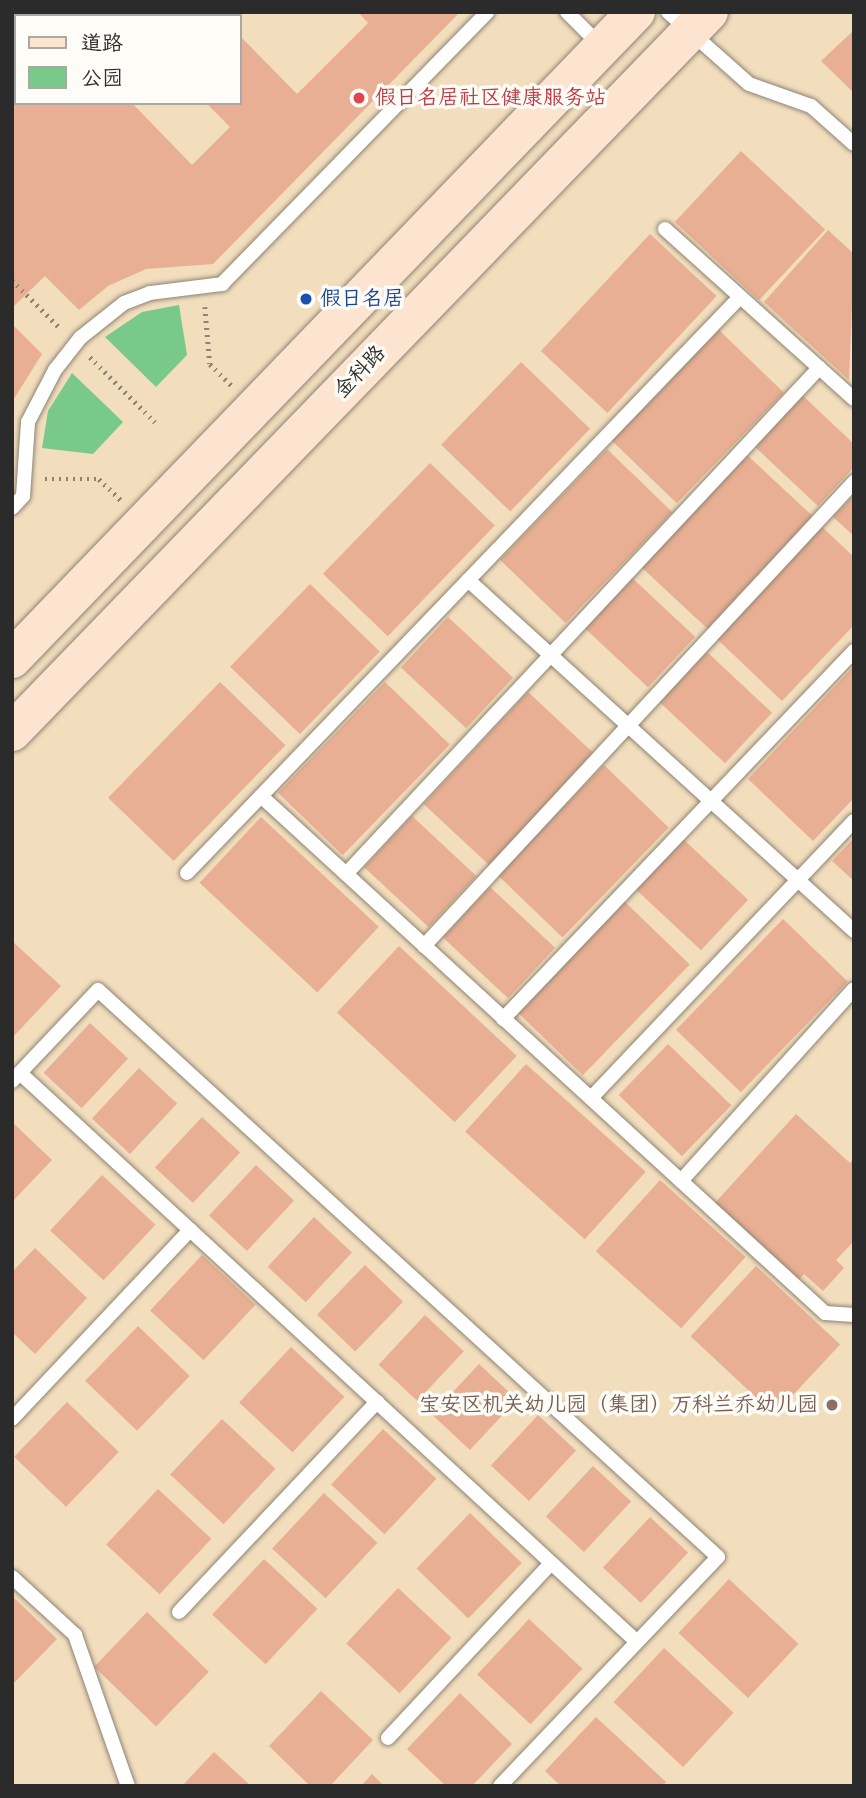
<!DOCTYPE html>
<meta charset="utf-8">
<style>
body{margin:0}
#map{position:relative;width:866px;height:1798px;overflow:hidden;background:#f2ddbd;font-family:Mynerve,"LXGW WenKai TC",sans-serif}
div>[style]{position:absolute}
.green>*{inset:0;background:#79c98a}
.building>*{inset:0;background:#e8af94;transform-origin:0 0}
.path>*{height:4.5px;margin-top:-2.25px;transform-origin:0;background:repeating-linear-gradient(90deg,#8e8474 0 2px,transparent 0 7px)}
.roads{filter:drop-shadow(0 0 2px #8e8474) drop-shadow(0 0 2px #8e8474)}
.lane>*{height:14px;margin:-7px;padding:0 7px;transform-origin:7px;border-radius:7px;background:#fff}
.secondary>*{height:38px;margin:-19px;padding:0 19px;transform-origin:19px;border-radius:19px;background:#fde4d0}
.dots>*{width:19px;height:19px;translate:-50% -50%;box-sizing:border-box;border:4px solid #fdfcf7;border-radius:50%}
span{translate:-50% -50%;white-space:nowrap;text-align:center;line-height:1.15;-webkit-text-stroke:7px #fdfcf7;paint-order:stroke}
.health-label{font-size:21px;color:#be3a42}
.left{translate:0 -50%;text-align:left}
.transit-label{font-size:21px;color:#164399}
.street-label{font-size:21px;color:#2b2b2b}
.education-label{font-size:21px;color:#785e54}
.right{translate:-100% -50%;text-align:right}
.frame{position:absolute;inset:0;border:14px solid #2b2b2b;pointer-events:none}
.legend{position:absolute;left:14px;top:14px;width:228px;height:91px;box-sizing:border-box;background:#fdfcf7;border:2px solid #a9a8a5;margin:0;padding:9px 12px;list-style:none;font-size:21px;color:#2b2b2b}
.legend li{display:flex;align-items:center;gap:14px;height:35px}
.legend b{width:35px;border:2px solid #a9a8a5}
</style>
<div id="map">
<div class="green">
<i style="clip-path:polygon(179px 305px,187px 355px,156px 387px,105px 337px,142px 312px)"></i>
<i style="clip-path:polygon(72px 373px,123px 422px,93px 454px,42px 448px,48px 411px)"></i>
</div>
<div class="building">
<i style="clip-path:polygon(358px 12px,460px 12px,213px 264px,146px 269px,108px 286px,79px 310px,45px 276px,12px 308px,12px 59px,16px 103px,132px 103px,192px 165px,230px 127px,206px 103px,240px 103px,240px 36px,297px 94px,368px 23px)"></i>
<i style="clip-path:polygon(854px 30px,854px 93px,821px 61px)"></i>
<i style="left:741px;top:151px;width:115px;height:97px;rotate:43deg"></i>
<i style="clip-path:polygon(828px 230px,854px 254px,849px 380px,764px 302px)"></i>
<i style="left:650px;top:234px;width:91px;height:160px;rotate:43deg"></i>
<i style="clip-path:polygon(12px 324px,42px 354px,12px 402px)"></i>
<i style="left:719px;top:330px;width:90px;height:154px;rotate:44deg"></i>
<i style="left:521px;top:362px;width:96px;height:115px;rotate:44deg"></i>
<i style="clip-path:polygon(801px 394px,854px 444px,854px 467px,818px 506px,753px 445px)"></i>
<i style="left:607px;top:449px;width:91px;height:154px;rotate:44deg"></i>
<i style="left:746px;top:454px;width:91px;height:154px;rotate:43deg"></i>
<i style="left:430px;top:463px;width:90px;height:154px;rotate:44deg"></i>
<i style="clip-path:polygon(854px 495px,854px 536px,833px 517px)"></i>
<i style="clip-path:polygon(822px 527px,854px 557px,854px 625px,782px 701px,717px 639px)"></i>
<i style="left:630px;top:576px;width:89px;height:69px;rotate:43deg"></i>
<i style="left:310px;top:584px;width:97px;height:115px;rotate:44deg"></i>
<i style="left:448px;top:617px;width:89px;height:69px;rotate:43deg"></i>
<i style="left:707px;top:652px;width:89px;height:69px;rotate:43deg"></i>
<i style="clip-path:polygon(854px 666px,854px 798px,813px 841px,748px 779px)"></i>
<i style="left:220px;top:682px;width:91px;height:161px;rotate:44deg"></i>
<i style="left:385px;top:682px;width:90px;height:154px;rotate:44deg"></i>
<i style="left:528px;top:692px;width:91px;height:153px;rotate:43deg"></i>
<i style="left:604px;top:765px;width:90px;height:153px;rotate:44deg"></i>
<i style="left:412px;top:816px;width:88px;height:70px;rotate:43deg"></i>
<i style="left:261px;top:817px;width:161px;height:90px;rotate:43deg"></i>
<i style="clip-path:polygon(854px 838px,854px 881px,832px 861px)"></i>
<i style="left:683px;top:839px;width:89px;height:69px;rotate:43deg"></i>
<i style="left:490px;top:887px;width:89px;height:69px;rotate:43deg"></i>
<i style="left:625px;top:902px;width:90px;height:154px;rotate:44deg"></i>
<i style="left:783px;top:919px;width:90px;height:154px;rotate:44deg"></i>
<i style="clip-path:polygon(12px 941px,61px 986px,12px 1038px)"></i>
<i style="left:399px;top:946px;width:161px;height:91px;rotate:43deg"></i>
<i style="left:90px;top:1023px;width:52px;height:68px;rotate:43deg"></i>
<i style="left:668px;top:1044px;width:88px;height:71px;rotate:44deg"></i>
<i style="left:526px;top:1064px;width:161px;height:91px;rotate:42deg"></i>
<i style="left:139px;top:1068px;width:52px;height:69px;rotate:43deg"></i>
<i style="clip-path:polygon(796px 1114px,850px 1163px,854px 1158px,854px 1241px,836px 1260px,844px 1268px,823px 1291px,804px 1274px,798px 1281px,714px 1204px)"></i>
<i style="left:202px;top:1117px;width:52px;height:69px;rotate:43deg"></i>
<i style="clip-path:polygon(12px 1122px,52px 1160px,12px 1202px)"></i>
<i style="left:256px;top:1165px;width:52px;height:69px;rotate:43deg"></i>
<i style="left:102px;top:1175px;width:73px;height:76px;rotate:43deg"></i>
<i style="left:660px;top:1180px;width:115px;height:96px;rotate:42deg"></i>
<i style="left:314px;top:1217px;width:52px;height:68px;rotate:43deg"></i>
<i style="clip-path:polygon(35px 1248px,87px 1298px,35px 1354px,12px 1332px,12px 1272px)"></i>
<i style="left:202px;top:1255px;width:73px;height:76px;rotate:43deg"></i>
<i style="left:365px;top:1265px;width:53px;height:69px;rotate:44deg"></i>
<i style="left:756px;top:1266px;width:115px;height:96px;rotate:43deg"></i>
<i style="left:425px;top:1315px;width:53px;height:68px;rotate:43deg"></i>
<i style="left:138px;top:1326px;width:72px;height:76px;rotate:44deg"></i>
<i style="left:291px;top:1347px;width:73px;height:76px;rotate:43deg"></i>
<i style="left:479px;top:1364px;width:52px;height:69px;rotate:43deg"></i>
<i style="left:67px;top:1402px;width:72px;height:76px;rotate:44deg"></i>
<i style="left:538px;top:1415px;width:52px;height:69px;rotate:43deg"></i>
<i style="left:222px;top:1419px;width:73px;height:76px;rotate:43deg"></i>
<i style="left:383px;top:1429px;width:73px;height:76px;rotate:43deg"></i>
<i style="left:593px;top:1466px;width:52px;height:69px;rotate:43deg"></i>
<i style="left:158px;top:1489px;width:73px;height:76px;rotate:43deg"></i>
<i style="left:324px;top:1493px;width:73px;height:76px;rotate:43deg"></i>
<i style="left:470px;top:1513px;width:72px;height:77px;rotate:44deg"></i>
<i style="left:650px;top:1517px;width:52px;height:69px;rotate:43deg"></i>
<i style="left:264px;top:1559px;width:73px;height:76px;rotate:43deg"></i>
<i style="left:729px;top:1579px;width:95px;height:74px;rotate:43deg"></i>
<i style="left:398px;top:1588px;width:73px;height:76px;rotate:43deg"></i>
<i style="clip-path:polygon(12px 1596px,57px 1639px,12px 1685px)"></i>
<i style="left:147px;top:1612px;width:86px;height:76px;rotate:44deg"></i>
<i style="left:529px;top:1619px;width:73px;height:76px;rotate:43deg"></i>
<i style="left:664px;top:1648px;width:95px;height:74px;rotate:43deg"></i>
<i style="clip-path:polygon(321px 1691px,373px 1740px,330px 1786px,310px 1786px,269px 1746px)"></i>
<i style="clip-path:polygon(460px 1693px,512px 1744px,472px 1786px,446px 1786px,407px 1749px)"></i>
<i style="clip-path:polygon(596px 1717px,666px 1782px,663px 1786px,561px 1786px,545px 1771px)"></i>
<i style="clip-path:polygon(214px 1752px,251px 1786px,182px 1786px)"></i>
<i style="clip-path:polygon(372px 1774px,384px 1786px,361px 1786px)"></i>
</div>
<div class="path">
<i style="left:12px;top:280px;width:69px;rotate:45deg"></i>
<i style="left:205px;top:307px;width:57px;rotate:85deg"></i>
<i style="left:210px;top:364px;width:31px;rotate:45deg"></i>
<i style="left:90px;top:357px;width:92px;rotate:45deg"></i>
<i style="left:45px;top:479px;width:54px"></i>
<i style="left:99px;top:479px;width:32px;rotate:44deg"></i>
</div>
<div class="roads">
<div class="lane">
<i style="left:567px;top:12px;width:48px;rotate:45deg"></i>
<i style="left:668px;top:12px;width:108px;rotate:41.6deg"></i>
<i style="left:749px;top:84px;width:66px;rotate:19.5deg"></i>
<i style="left:811px;top:106px;width:57px;rotate:41.5deg"></i>
<i style="left:665px;top:229px;width:254px;rotate:42deg"></i>
<i style="left:12px;top:508px;width:16px;rotate:-47deg"></i>
<i style="left:23px;top:496px;width:74px;rotate:-86.1deg"></i>
<i style="left:28px;top:422px;width:59px;rotate:-62.6deg"></i>
<i style="left:55px;top:370px;width:41px;rotate:-52deg"></i>
<i style="left:80px;top:338px;width:56px;rotate:-38.5deg"></i>
<i style="left:124px;top:303px;width:28px;rotate:-21deg"></i>
<i style="left:150px;top:293px;width:73px;rotate:-7.1deg"></i>
<i style="left:222px;top:284px;width:380px;rotate:-45.7deg"></i>
<i style="left:468px;top:580px;width:522px;rotate:42.28deg"></i>
<i style="left:261px;top:796px;width:765px;rotate:42.51deg"></i>
<i style="left:825px;top:1313px;width:29px;rotate:4deg"></i>
<i style="left:187px;top:873px;width:798px;rotate:-46.17deg"></i>
<i style="left:346px;top:874px;width:693px;rotate:-46.93deg"></i>
<i style="left:424px;top:946px;width:633px;rotate:-47.18deg"></i>
<i style="left:503px;top:1019px;width:509px;rotate:-46.35deg"></i>
<i style="left:20px;top:1073px;width:839px;rotate:42.68deg"></i>
<i style="left:12px;top:1081px;width:125px;rotate:-46.6deg"></i>
<i style="left:98px;top:990px;width:840px;rotate:42.44deg"></i>
<i style="left:718px;top:1557px;width:316px;rotate:133.6deg"></i>
<i style="left:591px;top:1098px;width:382px;rotate:-46.5deg"></i>
<i style="left:681px;top:1181px;width:258px;rotate:-48deg"></i>
<i style="left:12px;top:1419px;width:260px;rotate:-46.7deg"></i>
<i style="left:12px;top:1577px;width:86px;rotate:42.6deg"></i>
<i style="left:75px;top:1635px;width:160px;rotate:70.7deg"></i>
<i style="left:179px;top:1612px;width:289px;rotate:-46.7deg"></i>
<i style="left:388px;top:1738px;width:239px;rotate:-47deg"></i>
</div>
<div class="secondary">
<i style="left:12px;top:659px;width:899px;rotate:-46.04deg"></i>
<i style="left:12px;top:732px;width:1002px;rotate:-45.93deg"></i>
</div>
</div>
<div class="dots">
<i style="left:359px;top:98px;background:#e0444e"></i>
<i style="left:306px;top:299px;background:#1a4fb4"></i>
<i style="left:832px;top:1405px;background:#8d6e63"></i>
</div>
<div class="health-label">
<span class="left" style="left:375px;top:98px">假日名居社区健康服务站</span>
</div>
<div class="transit-label">
<span class="left" style="left:320px;top:299px">假日名居</span>
</div>
<div class="street-label">
<span style="left:360px;top:372px;rotate:-46deg">金科路</span>
</div>
<div class="education-label">
<span class="right" style="left:818px;top:1405px">宝安区机关幼儿园（集团）万科兰乔幼儿园</span>
</div>
<div class="frame"></div>
<ul class="legend">
<li><b style="height:9px;background:#fde4d0"></b>道路</li>
<li><b style="height:19px;background:#79c98a"></b>公园</li>
</ul>
</div>
